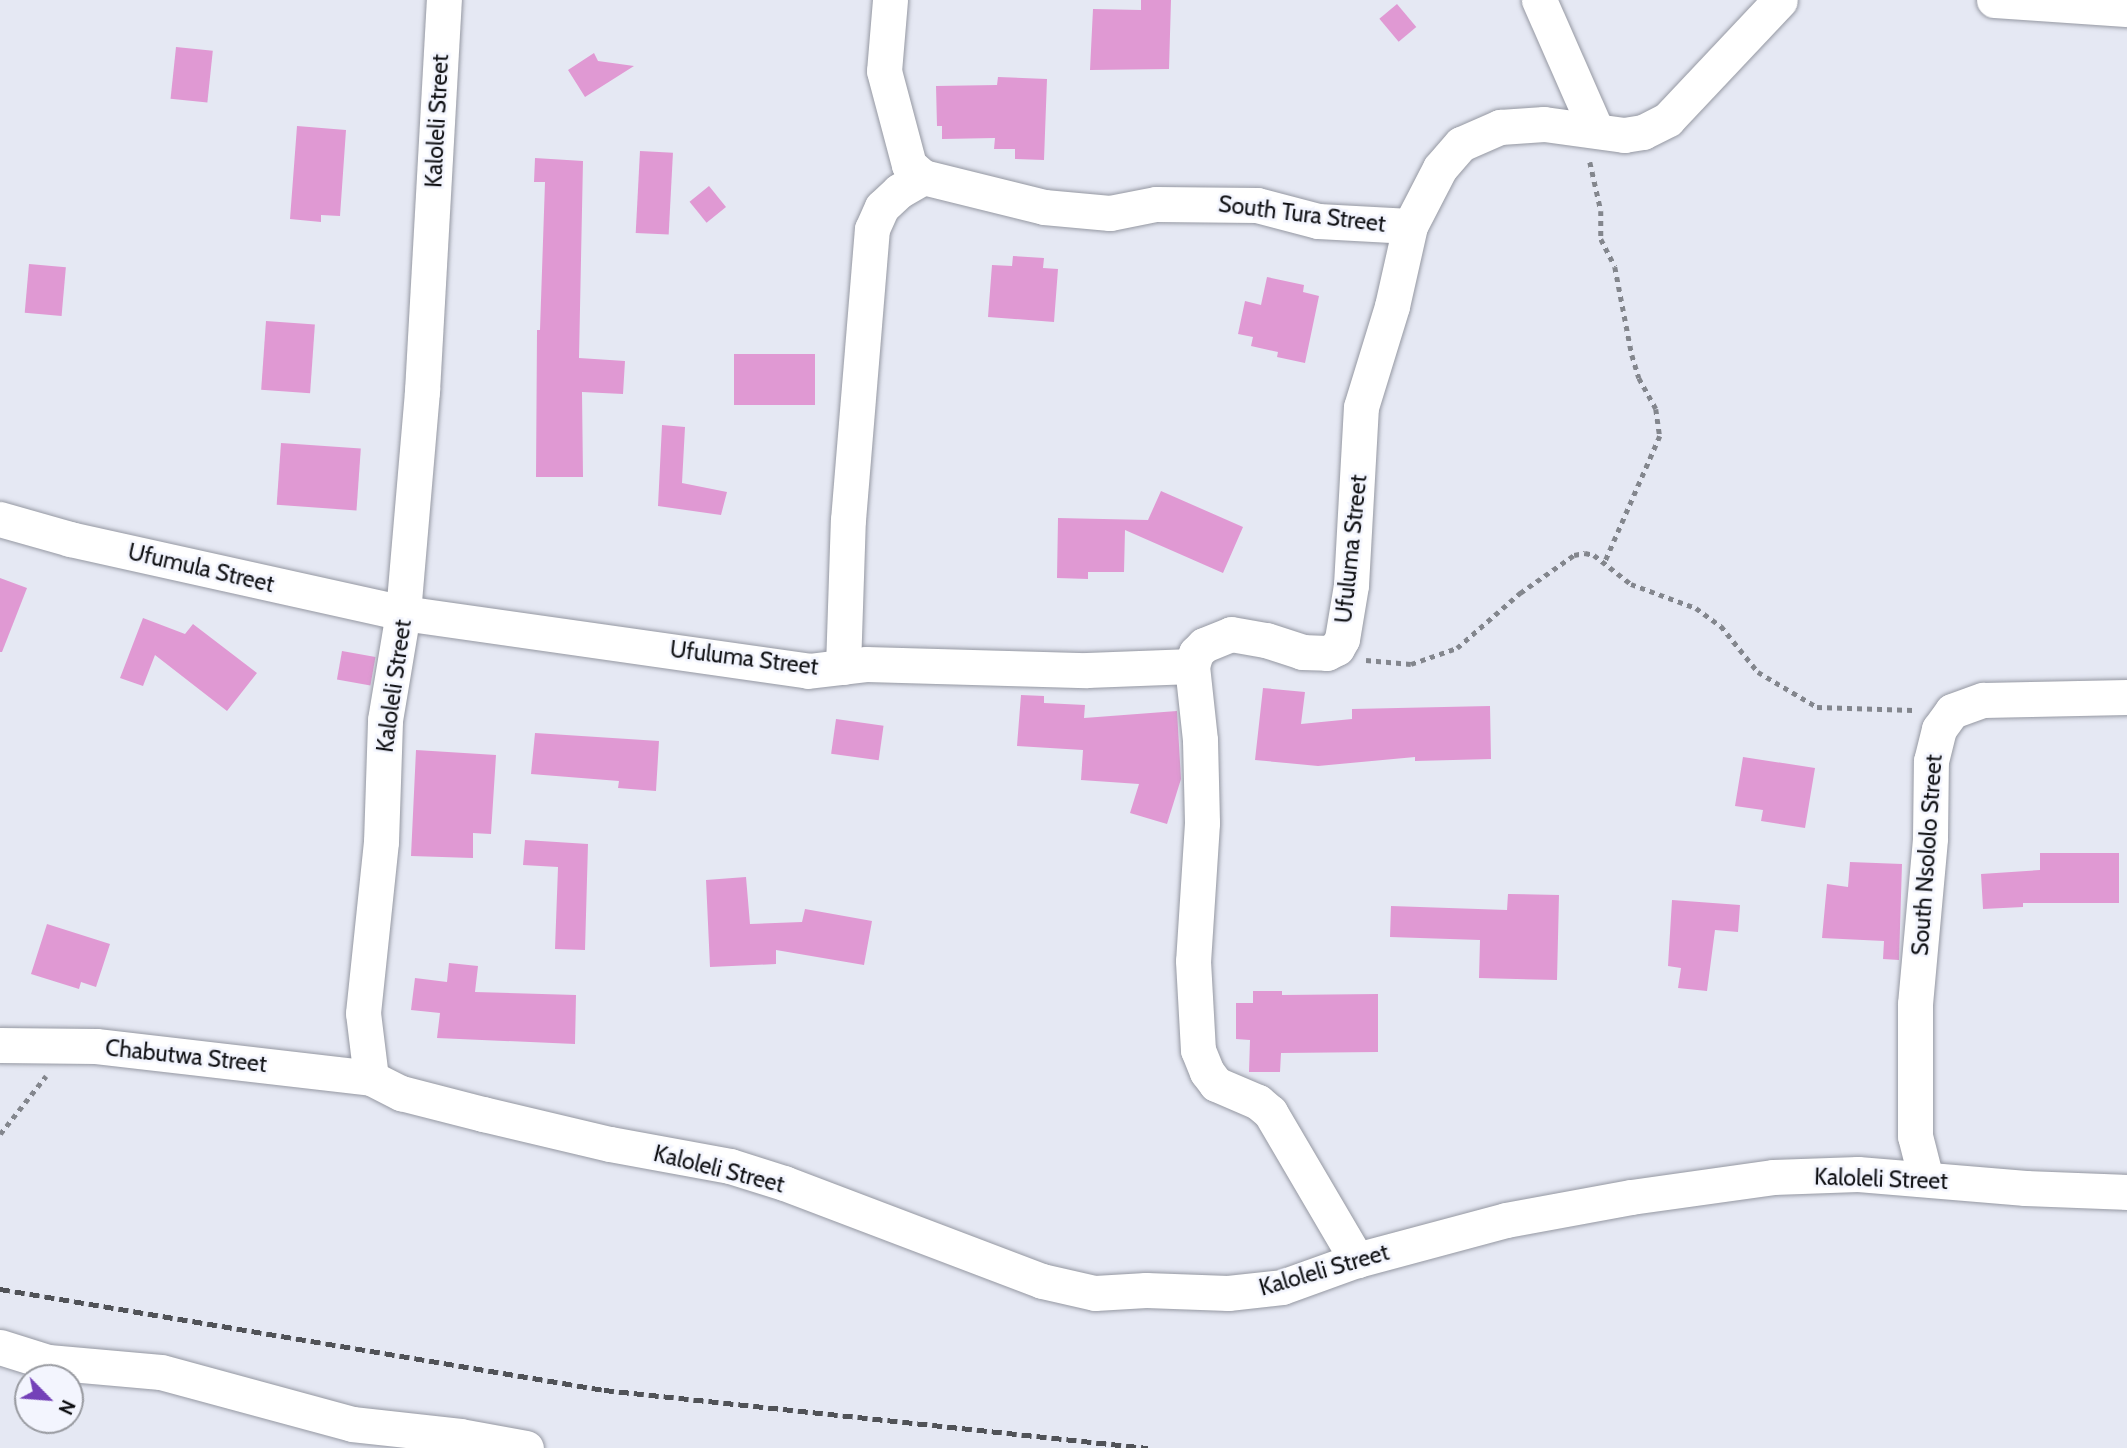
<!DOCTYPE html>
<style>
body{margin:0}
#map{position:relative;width:2127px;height:1448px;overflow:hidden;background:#e5e8f3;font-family:Cabin,sans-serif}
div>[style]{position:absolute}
.building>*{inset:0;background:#e099d3;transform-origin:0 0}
.path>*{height:4.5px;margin-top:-2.25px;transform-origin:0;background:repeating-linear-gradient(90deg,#83868d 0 5px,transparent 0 10px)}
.roads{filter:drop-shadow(0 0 2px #9598a2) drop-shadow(0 0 2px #9598a2)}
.street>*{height:35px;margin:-17.5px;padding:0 17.5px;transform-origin:17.5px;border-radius:17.5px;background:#fff}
.rail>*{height:5px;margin-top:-2.5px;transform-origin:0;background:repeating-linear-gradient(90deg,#505257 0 10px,transparent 0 15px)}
span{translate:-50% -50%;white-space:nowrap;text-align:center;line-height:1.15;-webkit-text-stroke:5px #f3f5fe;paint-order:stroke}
.street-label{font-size:23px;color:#101114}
.north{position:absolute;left:14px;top:1364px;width:70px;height:70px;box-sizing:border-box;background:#f3f5fe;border:2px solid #989aa0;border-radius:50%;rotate:115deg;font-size:19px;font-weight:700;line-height:28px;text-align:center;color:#101114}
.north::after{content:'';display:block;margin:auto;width:24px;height:32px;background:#7441b8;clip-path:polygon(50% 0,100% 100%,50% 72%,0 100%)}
</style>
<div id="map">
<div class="building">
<i style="clip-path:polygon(1141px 0,1171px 0,1169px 69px,1090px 70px,1093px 9px,1141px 10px)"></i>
<i style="left:1397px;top:4px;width:30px;height:23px;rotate:50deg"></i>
<i style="left:176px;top:47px;width:37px;height:52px;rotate:6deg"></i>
<i style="clip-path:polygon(594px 53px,598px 61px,634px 66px,585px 97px,568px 70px)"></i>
<i style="clip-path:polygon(998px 77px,1047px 79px,1044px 160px,1015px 159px,1015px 149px,994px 149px,995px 138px,942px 139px,942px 126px,937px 126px,936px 86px,997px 85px)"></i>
<i style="clip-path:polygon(297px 126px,346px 130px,340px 216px,321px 215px,321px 222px,290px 219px)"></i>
<i style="left:640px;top:151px;width:33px;height:82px;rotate:3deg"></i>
<i style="clip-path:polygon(535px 158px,583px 161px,579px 358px,625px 361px,623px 394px,582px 392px,583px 477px,536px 477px,537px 330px,540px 330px,545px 182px,534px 182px)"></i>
<i style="left:709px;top:186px;width:27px;height:25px;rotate:51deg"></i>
<i style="clip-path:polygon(1013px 256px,1044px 258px,1043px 268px,1058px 269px,1054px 322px,988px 317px,992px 265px,1012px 266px)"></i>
<i style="left:29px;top:264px;width:37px;height:49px;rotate:5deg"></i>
<i style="clip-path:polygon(1267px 277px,1304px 285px,1303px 292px,1319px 296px,1305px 363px,1277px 357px,1278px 352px,1251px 346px,1253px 337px,1238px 334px,1245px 301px,1261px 305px)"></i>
<i style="left:266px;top:321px;width:49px;height:69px;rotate:4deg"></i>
<i style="left:734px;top:354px;width:81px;height:51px"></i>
<i style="clip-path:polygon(662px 425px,685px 427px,682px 483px,727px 492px,721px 515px,658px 506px)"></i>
<i style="left:281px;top:443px;width:80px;height:62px;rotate:4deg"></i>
<i style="clip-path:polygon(1161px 491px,1243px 527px,1223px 573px,1125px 530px,1124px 572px,1088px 572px,1088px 579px,1057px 578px,1058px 518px,1148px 520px)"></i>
<i style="clip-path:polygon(0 578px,27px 588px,2px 652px,0 652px)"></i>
<i style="clip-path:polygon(143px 618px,185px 634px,193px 624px,257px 673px,227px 711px,155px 655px,143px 686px,120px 678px)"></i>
<i style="left:342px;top:651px;width:34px;height:29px;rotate:10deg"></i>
<i style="clip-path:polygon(1263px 688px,1305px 692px,1301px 724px,1352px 719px,1352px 709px,1490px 706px,1491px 759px,1415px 761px,1415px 757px,1318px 766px,1255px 760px)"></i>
<i style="clip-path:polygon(1021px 695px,1044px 696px,1044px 703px,1085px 705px,1084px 718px,1177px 711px,1181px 779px,1167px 824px,1130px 813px,1139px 784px,1081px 780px,1083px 750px,1017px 746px)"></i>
<i style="left:836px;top:719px;width:48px;height:35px;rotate:8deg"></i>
<i style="clip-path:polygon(535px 733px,659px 741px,656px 791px,618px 788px,619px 781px,531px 774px)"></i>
<i style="clip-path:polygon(416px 750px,496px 755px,491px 834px,473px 833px,473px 858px,411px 856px)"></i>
<i style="clip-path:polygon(1743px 757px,1815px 768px,1805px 828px,1761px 821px,1763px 810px,1735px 806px)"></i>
<i style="clip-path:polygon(525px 840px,588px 844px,585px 950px,555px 949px,558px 867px,523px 865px)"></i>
<i style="clip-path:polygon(2040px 853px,2119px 853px,2119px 903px,2023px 903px,2023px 907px,1983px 909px,1981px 874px,2040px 870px)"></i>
<i style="clip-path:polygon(1850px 862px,1902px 864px,1899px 960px,1883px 959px,1884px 941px,1822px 938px,1827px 884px,1848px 887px)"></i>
<i style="clip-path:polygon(746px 877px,750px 924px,802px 922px,805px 909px,872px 921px,864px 965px,776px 950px,776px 964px,710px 967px,706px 880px)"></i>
<i style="clip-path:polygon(1508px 894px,1559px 895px,1557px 980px,1479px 978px,1480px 940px,1390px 937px,1391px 906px,1507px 910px)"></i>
<i style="clip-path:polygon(1672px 900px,1740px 905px,1738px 932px,1715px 930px,1707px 991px,1678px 988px,1681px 968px,1668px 966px)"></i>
<i style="clip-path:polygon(47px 924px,110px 944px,96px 987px,81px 982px,79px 989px,31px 974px)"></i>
<i style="clip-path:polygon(449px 963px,478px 966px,475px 992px,576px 995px,575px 1044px,437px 1038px,440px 1013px,411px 1010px,415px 978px,447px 982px)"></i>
<i style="clip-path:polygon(1253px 991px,1282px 991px,1282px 995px,1378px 994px,1378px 1052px,1281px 1053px,1280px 1072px,1249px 1072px,1250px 1040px,1236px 1039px,1236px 1003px,1253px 1003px)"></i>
</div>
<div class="path">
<i style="left:1590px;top:162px;width:50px;rotate:77.3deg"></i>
<i style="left:1601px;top:211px;width:28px;rotate:90deg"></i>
<i style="left:1601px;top:239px;width:31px;rotate:63deg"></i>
<i style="left:1615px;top:267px;width:90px;rotate:79.1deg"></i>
<i style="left:1632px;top:355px;width:24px;rotate:73deg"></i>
<i style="left:1639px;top:378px;width:35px;rotate:61deg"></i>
<i style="left:1656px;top:409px;width:27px;rotate:82deg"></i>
<i style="left:1660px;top:436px;width:137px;rotate:113.6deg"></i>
<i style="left:1366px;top:660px;width:45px;rotate:5.1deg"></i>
<i style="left:1411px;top:664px;width:49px;rotate:-19.2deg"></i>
<i style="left:1457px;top:648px;width:84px;rotate:-41.1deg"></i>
<i style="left:1520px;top:593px;width:66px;rotate:-35.1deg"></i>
<i style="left:1574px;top:555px;width:11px;rotate:-10deg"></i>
<i style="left:1585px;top:553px;width:9px;rotate:13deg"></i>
<i style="left:1594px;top:555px;width:47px;rotate:38.1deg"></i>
<i style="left:1631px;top:584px;width:69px;rotate:20.3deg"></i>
<i style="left:1696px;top:608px;width:31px;rotate:36deg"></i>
<i style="left:1721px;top:626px;width:59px;rotate:51.2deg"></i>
<i style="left:1758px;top:672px;width:69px;rotate:30.7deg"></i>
<i style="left:1817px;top:707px;width:96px;rotate:1.8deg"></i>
<i style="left:0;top:1134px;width:74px;rotate:-51.6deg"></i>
</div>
<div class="roads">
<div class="street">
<i style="left:890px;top:0;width:71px;rotate:94.8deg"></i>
<i style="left:884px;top:71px;width:97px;rotate:75.1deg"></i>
<i style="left:909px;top:165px;width:18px;rotate:41deg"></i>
<i style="left:923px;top:177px;width:125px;rotate:13.9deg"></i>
<i style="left:1044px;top:207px;width:66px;rotate:5.2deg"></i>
<i style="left:1110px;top:213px;width:47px;rotate:-11.1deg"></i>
<i style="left:1156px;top:204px;width:101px;rotate:0.6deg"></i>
<i style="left:1257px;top:205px;width:63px;rotate:14.7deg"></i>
<i style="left:1318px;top:221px;width:92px;rotate:3.1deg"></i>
<i style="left:1539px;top:0;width:142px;rotate:66.3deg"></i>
<i style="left:1994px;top:0;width:133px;rotate:3.9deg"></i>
<i style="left:0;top:519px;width:73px;rotate:15.9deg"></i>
<i style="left:70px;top:539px;width:341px;rotate:12.5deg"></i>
<i style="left:403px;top:613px;width:409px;rotate:8.1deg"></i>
<i style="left:808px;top:671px;width:58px;rotate:-6.9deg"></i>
<i style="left:866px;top:664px;width:221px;rotate:1.6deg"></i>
<i style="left:1087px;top:670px;width:105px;rotate:-2.2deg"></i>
<i style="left:1192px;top:666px;width:14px;rotate:-73deg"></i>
<i style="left:1196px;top:653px;width:11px;rotate:-45deg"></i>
<i style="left:1204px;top:645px;width:29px;rotate:-22deg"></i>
<i style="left:1231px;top:634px;width:36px;rotate:10deg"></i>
<i style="left:1266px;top:640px;width:38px;rotate:18deg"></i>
<i style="left:1302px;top:652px;width:25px;rotate:2deg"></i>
<i style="left:1327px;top:653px;width:11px;rotate:-27deg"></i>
<i style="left:1337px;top:648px;width:10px;rotate:-61deg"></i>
<i style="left:1342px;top:639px;width:55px;rotate:-80.5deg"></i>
<i style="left:1351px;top:585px;width:178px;rotate:-86.8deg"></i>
<i style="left:1361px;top:407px;width:106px;rotate:-72.9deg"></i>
<i style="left:1392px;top:306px;width:82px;rotate:-77.3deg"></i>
<i style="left:1410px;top:226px;width:65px;rotate:-62.7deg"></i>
<i style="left:1440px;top:168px;width:32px;rotate:-49deg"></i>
<i style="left:1461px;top:144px;width:43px;rotate:-23.6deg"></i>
<i style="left:1500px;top:127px;width:44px;rotate:-3.9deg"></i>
<i style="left:1544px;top:124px;width:81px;rotate:7.8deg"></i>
<i style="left:1624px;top:135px;width:19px;rotate:-9deg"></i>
<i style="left:1643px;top:132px;width:28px;rotate:-27deg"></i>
<i style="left:1668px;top:119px;width:163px;rotate:-46.7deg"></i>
<i style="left:1192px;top:666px;width:74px;rotate:83.8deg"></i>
<i style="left:1200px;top:740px;width:83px;rotate:88.6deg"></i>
<i style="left:1202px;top:823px;width:138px;rotate:93.7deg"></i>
<i style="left:1193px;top:961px;width:89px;rotate:86.8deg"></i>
<i style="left:1198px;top:1050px;width:24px;rotate:68deg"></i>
<i style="left:1207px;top:1072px;width:15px;rotate:53deg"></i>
<i style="left:1216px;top:1084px;width:46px;rotate:23.2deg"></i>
<i style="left:1258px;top:1102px;width:16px;rotate:40deg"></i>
<i style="left:1270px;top:1112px;width:172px;rotate:59.6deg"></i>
<i style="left:843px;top:667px;width:147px;rotate:-88.1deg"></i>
<i style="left:848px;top:520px;width:292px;rotate:-85.3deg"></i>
<i style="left:872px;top:229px;width:24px;rotate:-66deg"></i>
<i style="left:882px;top:207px;width:23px;rotate:-43deg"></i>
<i style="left:899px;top:191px;width:28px;rotate:-30deg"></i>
<i style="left:0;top:1045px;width:96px;rotate:0.6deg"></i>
<i style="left:96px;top:1046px;width:277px;rotate:6.6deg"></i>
<i style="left:371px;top:1078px;width:34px;rotate:27deg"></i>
<i style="left:401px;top:1093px;width:85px;rotate:14.4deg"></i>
<i style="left:483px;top:1114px;width:130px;rotate:13.3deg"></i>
<i style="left:610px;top:1144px;width:122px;rotate:10.4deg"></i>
<i style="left:730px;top:1166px;width:57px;rotate:17.5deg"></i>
<i style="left:784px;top:1183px;width:276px;rotate:20.8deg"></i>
<i style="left:1042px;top:1281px;width:54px;rotate:12.8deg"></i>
<i style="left:1095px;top:1293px;width:51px;rotate:-3.4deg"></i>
<i style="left:1146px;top:1290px;width:82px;rotate:2.1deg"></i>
<i style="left:1228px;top:1293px;width:54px;rotate:-6.3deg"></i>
<i style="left:1282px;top:1287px;width:80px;rotate:-19.8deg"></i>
<i style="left:1357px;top:1260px;width:154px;rotate:-15deg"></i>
<i style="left:1506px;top:1220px;width:127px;rotate:-10.4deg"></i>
<i style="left:1631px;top:1197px;width:143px;rotate:-8deg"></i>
<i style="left:1773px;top:1177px;width:85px;rotate:-2deg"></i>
<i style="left:1858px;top:1174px;width:168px;rotate:4.8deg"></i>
<i style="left:2025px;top:1188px;width:102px;rotate:2.2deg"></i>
<i style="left:371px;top:1078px;width:65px;rotate:-97deg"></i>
<i style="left:363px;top:1013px;width:172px;rotate:-84deg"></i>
<i style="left:381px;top:842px;width:122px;rotate:-88.1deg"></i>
<i style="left:385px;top:720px;width:109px;rotate:-80.5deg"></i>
<i style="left:403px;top:613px;width:223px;rotate:-85.1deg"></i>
<i style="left:422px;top:391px;width:392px;rotate:-86.8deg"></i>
<i style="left:1926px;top:1179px;width:44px;rotate:-104.3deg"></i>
<i style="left:1915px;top:1136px;width:132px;rotate:-90deg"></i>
<i style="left:1915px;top:1004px;width:167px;rotate:-84.8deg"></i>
<i style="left:1930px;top:838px;width:77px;rotate:-89.3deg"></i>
<i style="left:1931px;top:761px;width:33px;rotate:-76deg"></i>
<i style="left:1939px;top:729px;width:22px;rotate:-54deg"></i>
<i style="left:1952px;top:711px;width:33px;rotate:-20deg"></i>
<i style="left:1983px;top:700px;width:144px;rotate:-1.2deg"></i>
<i style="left:0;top:1347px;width:50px;rotate:17.4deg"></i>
<i style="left:48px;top:1362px;width:113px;rotate:5.1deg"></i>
<i style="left:161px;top:1372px;width:198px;rotate:15.2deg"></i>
<i style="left:352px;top:1424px;width:109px;rotate:6.3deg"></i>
<i style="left:460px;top:1436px;width:67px;rotate:10.3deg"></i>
</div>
</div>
<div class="rail">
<i style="left:0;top:1289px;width:612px;rotate:9.49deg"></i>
<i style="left:604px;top:1390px;width:547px;rotate:6.09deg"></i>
</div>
<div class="street-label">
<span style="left:437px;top:121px;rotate:-87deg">Kaloleli Street</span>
<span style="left:1302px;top:214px;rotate:7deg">South Tura Street</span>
<span style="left:1351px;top:549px;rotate:-84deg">Ufuluma Street</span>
<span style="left:201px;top:568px;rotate:13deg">Ufumula Street</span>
<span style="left:744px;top:658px;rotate:7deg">Ufuluma Street</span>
<span style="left:394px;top:686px;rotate:-82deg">Kaloleli Street</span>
<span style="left:1927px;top:855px;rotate:-86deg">South Nsololo Street</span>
<span style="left:186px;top:1056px;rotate:6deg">Chabutwa Street</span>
<span style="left:719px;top:1169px;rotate:14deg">Kaloleli Street</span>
<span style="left:1881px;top:1179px;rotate:2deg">Kaloleli Street</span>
<span style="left:1324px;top:1270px;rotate:-16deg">Kaloleli Street</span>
</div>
<div class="north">N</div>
</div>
